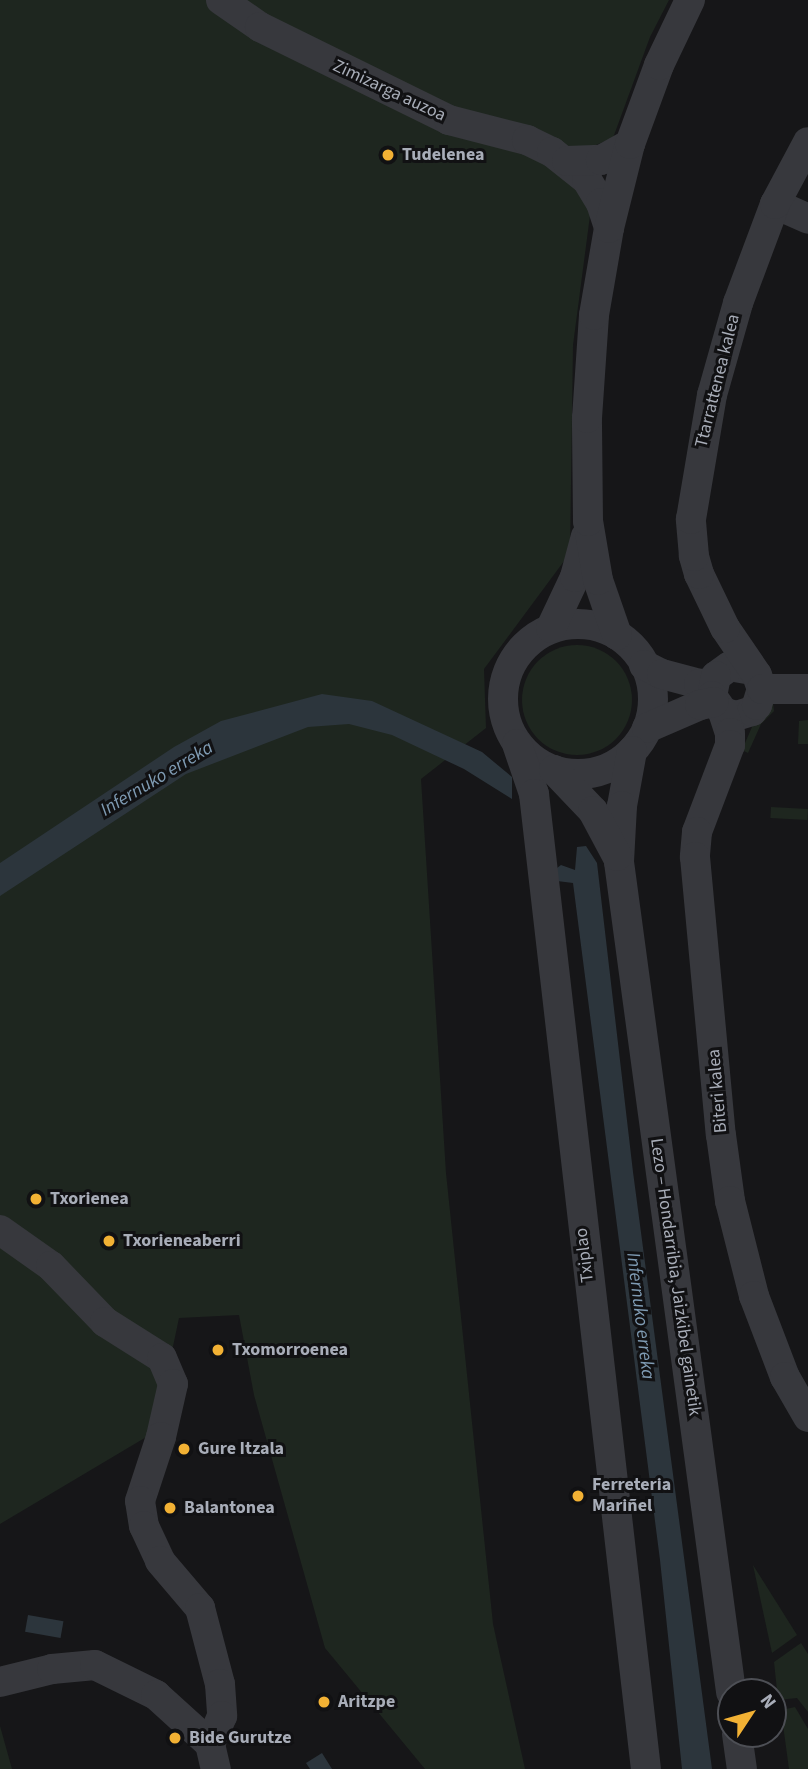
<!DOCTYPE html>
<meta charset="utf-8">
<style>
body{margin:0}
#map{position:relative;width:808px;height:1769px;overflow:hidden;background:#161618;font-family:"Source Sans 3",sans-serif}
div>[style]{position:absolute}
.green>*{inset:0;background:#1e261f;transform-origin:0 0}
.round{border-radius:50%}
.water>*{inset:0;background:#2c353c;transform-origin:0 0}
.minor>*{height:30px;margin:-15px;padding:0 15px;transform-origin:15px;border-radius:15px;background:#37383d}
.minor>.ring{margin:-15px;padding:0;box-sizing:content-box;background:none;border:30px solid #37383d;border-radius:50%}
.dots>*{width:19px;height:19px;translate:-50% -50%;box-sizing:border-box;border:4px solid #111113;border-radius:50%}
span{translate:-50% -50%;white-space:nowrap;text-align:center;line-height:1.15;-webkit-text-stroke:6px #111113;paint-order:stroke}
.street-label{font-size:18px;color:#a8adb8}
.poi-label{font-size:18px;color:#a8adb8;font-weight:700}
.left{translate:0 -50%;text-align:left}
.water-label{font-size:19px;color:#7f9bb3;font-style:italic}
.north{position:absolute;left:717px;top:1678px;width:70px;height:70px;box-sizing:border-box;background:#111113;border:2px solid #4d4f55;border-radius:50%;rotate:54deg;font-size:19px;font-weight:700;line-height:28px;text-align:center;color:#a8adb8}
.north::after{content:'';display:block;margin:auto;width:24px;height:32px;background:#f2b134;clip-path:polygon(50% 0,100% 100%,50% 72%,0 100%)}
</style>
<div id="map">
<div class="green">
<i style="clip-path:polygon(0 0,669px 0,650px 37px,613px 138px,556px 161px,591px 208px,573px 345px,570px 553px,484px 669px,486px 728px,421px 779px,446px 1173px,493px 1624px,525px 1769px,425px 1769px,325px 1648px,254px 1395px,239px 1315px,179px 1318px,163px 1394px,148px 1436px,0 1524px)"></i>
<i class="round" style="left:522px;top:645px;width:110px;height:110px"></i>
<i style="clip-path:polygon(773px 703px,774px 711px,761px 724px,748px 753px,742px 750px,755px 720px)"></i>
<i style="clip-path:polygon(808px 720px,808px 744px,798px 744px,799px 721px)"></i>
<i style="left:771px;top:807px;width:37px;height:11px;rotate:3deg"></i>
<i style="clip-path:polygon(753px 1565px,797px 1635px,772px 1653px)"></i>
<i style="clip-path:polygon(801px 1643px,808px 1654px,808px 1712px,797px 1698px,778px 1700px,774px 1662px)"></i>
<i style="clip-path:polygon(795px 1707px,808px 1729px,808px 1769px,789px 1769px,781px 1710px)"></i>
<i style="clip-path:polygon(0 1726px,12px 1769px,0 1769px)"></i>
</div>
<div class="water">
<i style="clip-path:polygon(322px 694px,372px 701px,482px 752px,512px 777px,512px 799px,464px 769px,392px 735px,349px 724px,308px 727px,186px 774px,0 896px,0 863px,174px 747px,221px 721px)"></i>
<i style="clip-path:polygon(586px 846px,597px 863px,633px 1172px,712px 1769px,682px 1769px,660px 1560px,573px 883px,557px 881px,553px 871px,561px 865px,575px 870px,577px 847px)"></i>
<i style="left:28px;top:1615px;width:36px;height:17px;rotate:10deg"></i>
<i style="clip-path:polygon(322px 1753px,332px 1769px,310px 1769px,306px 1763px)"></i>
</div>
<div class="minor">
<i style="left:221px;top:0;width:47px;rotate:34.7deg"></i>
<i style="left:260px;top:27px;width:211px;rotate:26.2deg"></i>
<i style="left:449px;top:120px;width:81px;rotate:14.4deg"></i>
<i style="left:527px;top:140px;width:28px;rotate:26deg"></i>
<i style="left:552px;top:152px;width:45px;rotate:38.7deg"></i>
<i style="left:587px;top:180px;width:27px;rotate:59deg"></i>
<i style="left:601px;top:203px;width:26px;rotate:72deg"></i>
<i style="left:567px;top:161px;width:34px;rotate:-2deg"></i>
<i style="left:601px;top:160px;width:33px;rotate:-29deg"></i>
<i style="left:775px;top:204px;width:36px;rotate:24deg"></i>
<i class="ring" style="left:503px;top:624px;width:120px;height:120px"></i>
<i style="left:551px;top:628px;width:56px;rotate:-64.8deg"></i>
<i style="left:575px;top:577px;width:42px;rotate:-75deg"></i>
<i style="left:617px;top:635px;width:58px;rotate:-109.1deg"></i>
<i style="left:598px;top:580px;width:60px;rotate:-99.6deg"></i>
<i style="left:588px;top:521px;width:103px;rotate:-90.6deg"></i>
<i style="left:587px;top:418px;width:103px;rotate:-86.1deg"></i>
<i style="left:594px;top:315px;width:88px;rotate:-80.2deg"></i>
<i style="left:609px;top:228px;width:87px;rotate:-76deg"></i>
<i style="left:630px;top:144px;width:84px;rotate:-69.8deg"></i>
<i style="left:659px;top:65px;width:72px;rotate:-64.5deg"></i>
<i style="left:644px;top:665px;width:20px;rotate:27deg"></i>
<i style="left:662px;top:674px;width:38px;rotate:15deg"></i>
<i style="left:699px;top:684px;width:14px;rotate:-4deg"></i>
<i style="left:752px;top:670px;width:22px;rotate:-170deg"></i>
<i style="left:730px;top:666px;width:17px;rotate:144deg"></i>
<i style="left:716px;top:676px;width:20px;rotate:101deg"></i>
<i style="left:712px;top:696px;width:19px;rotate:55deg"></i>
<i style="left:723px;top:712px;width:14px;rotate:17deg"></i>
<i style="left:736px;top:716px;width:17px;rotate:-17deg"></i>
<i style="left:752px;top:711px;width:8px;rotate:-50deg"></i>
<i style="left:757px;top:705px;width:17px;rotate:-73deg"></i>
<i style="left:762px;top:689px;width:15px;rotate:-110deg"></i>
<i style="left:757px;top:675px;width:57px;rotate:-124.2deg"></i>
<i style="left:725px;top:628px;width:60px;rotate:-115.7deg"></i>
<i style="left:699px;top:574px;width:19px;rotate:-106deg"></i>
<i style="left:694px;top:556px;width:37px;rotate:-95deg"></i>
<i style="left:691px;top:519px;width:126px;rotate:-80.4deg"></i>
<i style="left:712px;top:395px;width:96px;rotate:-74.2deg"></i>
<i style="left:738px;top:303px;width:106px;rotate:-69.5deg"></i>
<i style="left:775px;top:204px;width:70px;rotate:-62deg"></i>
<i style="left:762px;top:689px;width:46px"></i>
<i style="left:723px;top:712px;width:22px;rotate:72deg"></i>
<i style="left:730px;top:733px;width:12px;rotate:90deg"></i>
<i style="left:730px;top:745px;width:93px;rotate:110.8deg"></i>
<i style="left:697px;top:832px;width:25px;rotate:95deg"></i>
<i style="left:695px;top:857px;width:279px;rotate:84.7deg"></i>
<i style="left:721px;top:1135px;width:67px;rotate:82.2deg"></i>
<i style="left:730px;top:1201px;width:98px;rotate:75.8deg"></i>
<i style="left:754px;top:1296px;width:87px;rotate:69.1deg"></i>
<i style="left:785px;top:1377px;width:46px;rotate:60.1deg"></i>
<i style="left:647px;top:728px;width:58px;rotate:-23.5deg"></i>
<i style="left:700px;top:705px;width:14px;rotate:-12deg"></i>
<i style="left:517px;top:744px;width:53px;rotate:71.2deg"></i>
<i style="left:534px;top:794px;width:981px;rotate:83.45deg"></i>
<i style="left:632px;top:751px;width:56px;rotate:100.3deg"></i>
<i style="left:622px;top:806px;width:56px;rotate:93.1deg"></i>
<i style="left:619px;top:862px;width:838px;rotate:82.31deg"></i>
<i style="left:554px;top:770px;width:57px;rotate:46.4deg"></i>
<i style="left:593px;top:811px;width:51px;rotate:61.9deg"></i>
<i style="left:0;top:1230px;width:62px;rotate:35.2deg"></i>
<i style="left:51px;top:1266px;width:78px;rotate:46deg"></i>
<i style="left:105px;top:1322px;width:67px;rotate:32.3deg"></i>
<i style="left:162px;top:1358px;width:28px;rotate:67deg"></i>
<i style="left:173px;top:1384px;width:54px;rotate:102.8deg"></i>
<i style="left:161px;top:1437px;width:67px;rotate:108.2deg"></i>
<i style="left:140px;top:1501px;width:25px;rotate:81deg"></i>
<i style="left:144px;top:1526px;width:38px;rotate:65deg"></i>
<i style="left:160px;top:1561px;width:62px;rotate:49.6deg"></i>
<i style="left:200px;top:1608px;width:79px;rotate:75.3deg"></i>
<i style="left:220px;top:1684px;width:32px;rotate:86deg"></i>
<i style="left:222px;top:1716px;width:30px;rotate:113deg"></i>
<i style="left:0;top:1682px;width:54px;rotate:-14deg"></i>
<i style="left:52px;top:1669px;width:43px;rotate:-5.3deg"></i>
<i style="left:95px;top:1665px;width:68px;rotate:26.2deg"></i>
<i style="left:156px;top:1695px;width:73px;rotate:42.2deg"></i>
<i style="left:210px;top:1744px;width:26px;rotate:77deg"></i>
<i style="left:737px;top:1734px;width:35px;rotate:82deg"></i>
</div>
<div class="dots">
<i style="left:388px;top:155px;background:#f2b134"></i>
<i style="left:36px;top:1199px;background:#f2b134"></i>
<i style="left:109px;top:1241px;background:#f2b134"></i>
<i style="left:218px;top:1350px;background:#f2b134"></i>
<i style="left:184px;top:1449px;background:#f2b134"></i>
<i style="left:578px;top:1496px;background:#f2b134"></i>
<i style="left:170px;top:1508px;background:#f2b134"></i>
<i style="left:324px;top:1702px;background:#f2b134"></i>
<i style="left:175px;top:1738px;background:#f2b134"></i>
</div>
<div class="street-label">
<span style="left:389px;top:91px;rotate:25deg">Zimizarga auzoa</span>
<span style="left:718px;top:381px;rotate:-76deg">Ttarrattenea kalea</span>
<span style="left:718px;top:1091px;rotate:-95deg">Biteri kalea</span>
<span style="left:585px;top:1255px;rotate:-97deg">Txiplao</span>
<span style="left:675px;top:1277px;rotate:82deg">Lezo – Hondarribia, Jaizkibel gainetik</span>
</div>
<div class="poi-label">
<span class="left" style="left:402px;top:155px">Tudelenea</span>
<span class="left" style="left:50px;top:1199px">Txorienea</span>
<span class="left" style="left:123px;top:1241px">Txorieneaberri</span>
<span class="left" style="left:232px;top:1350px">Txomorroenea</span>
<span class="left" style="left:198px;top:1449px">Gure Itzala</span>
<span class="left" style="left:592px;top:1496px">Ferreteria<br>Mariñel</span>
<span class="left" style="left:184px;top:1508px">Balantonea</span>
<span class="left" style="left:338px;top:1702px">Aritzpe</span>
<span class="left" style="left:189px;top:1738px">Bide Gurutze</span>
</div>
<div class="water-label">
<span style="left:157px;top:779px;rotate:-31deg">Infernuko erreka</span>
<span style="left:640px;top:1316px;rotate:83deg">Infernuko erreka</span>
</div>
<div class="north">N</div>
</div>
